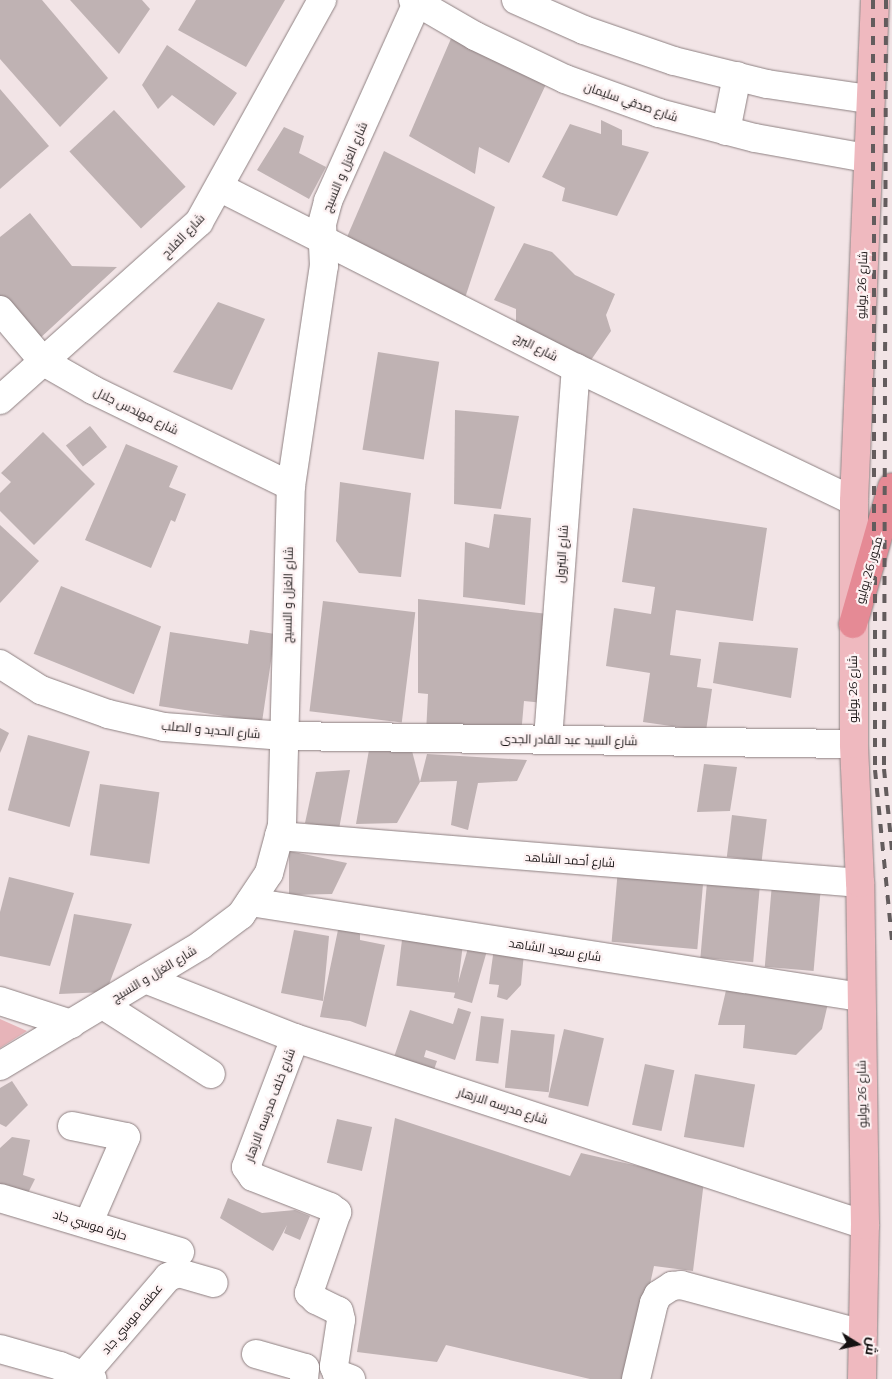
<!DOCTYPE html>
<meta charset="utf-8">
<style>
body{margin:0}
#map{position:relative;width:892px;height:1379px;overflow:hidden;background:#f2e4e6;font-family:Montserrat,Cairo,sans-serif}
div>[style]{position:absolute}
.green>*{inset:0;background:#e7b4b9}
.building>*{inset:0;background:#bfb2b3;transform-origin:0 0}
.roads{filter:drop-shadow(0 0 1px #8e8182) drop-shadow(0 0 1px #8e8182)}
.minor>*{height:28px;margin:-14px;padding:0 14px;transform-origin:14px;border-radius:14px;background:#fff}
.major>*{height:28px;margin:-14px;padding:0 14px;transform-origin:14px;border-radius:14px;background:#efb9bf}
.highway>*{height:28px;margin:-14px;padding:0 14px;transform-origin:14px;border-radius:14px;background:#e58a95}
.rail>*{height:4px;margin-top:-2px;transform-origin:0;background:repeating-linear-gradient(90deg,#635c5d 0 9px,transparent 0 18px)}
span{translate:-50% -50%;white-space:nowrap;text-align:center;line-height:1.15;-webkit-text-stroke:4.5px #fdf2f3;paint-order:stroke}
.street-label{font-size:12px;color:#151111}
.north{position:absolute;left:832px;top:1319px;width:50px;height:50px;-webkit-text-stroke:4px #fdf2f3;paint-order:stroke;rotate:100deg;font-size:14px;font-weight:700;line-height:20px;text-align:center;color:#151111}
.north::after{content:'';display:block;margin:auto;width:18px;height:22px;background:#151111;clip-path:polygon(50% 0,100% 100%,50% 72%,0 100%)}
</style>
<div id="map">
<div class="green">
<i style="clip-path:polygon(0 1019px,27px 1031px,0 1048px)"></i>
</div>
<div class="building">
<i style="clip-path:polygon(0 0,42px 0,108px 78px,60px 127px,0 59px)"></i>
<i style="clip-path:polygon(70px 0,142px 0,150px 9px,119px 54px)"></i>
<i style="clip-path:polygon(196px 0,285px 0,246px 67px,178px 30px)"></i>
<i style="clip-path:polygon(453px 34px,548px 80px,509px 163px,479px 147px,475px 174px,409px 136px)"></i>
<i style="clip-path:polygon(167px 45px,237px 93px,214px 126px,172px 95px,158px 109px,142px 85px)"></i>
<i style="clip-path:polygon(0 89px,49px 146px,0 189px)"></i>
<i style="left:114px;top:110px;width:105px;height:61px;rotate:47deg"></i>
<i style="clip-path:polygon(601px 120px,622px 130px,622px 145px,649px 152px,617px 216px,562px 201px,565px 188px,542px 177px,570px 124px,601px 134px)"></i>
<i style="clip-path:polygon(284px 127px,304px 136px,299px 153px,326px 167px,309px 199px,257px 170px)"></i>
<i style="clip-path:polygon(384px 151px,495px 207px,465px 298px,344px 244px)"></i>
<i style="clip-path:polygon(30px 213px,72px 266px,117px 267px,38px 340px,0 298px,0 237px)"></i>
<i style="clip-path:polygon(524px 243px,552px 252px,575px 275px,615px 294px,606px 315px,611px 331px,589px 363px,516px 326px,516px 309px,494px 300px)"></i>
<i style="clip-path:polygon(218px 302px,265px 319px,232px 390px,173px 372px)"></i>
<i style="left:378px;top:352px;width:62px;height:99px;rotate:9deg"></i>
<i style="clip-path:polygon(455px 410px,519px 416px,501px 509px,454px 504px)"></i>
<i style="left:90px;top:426px;width:27px;height:31px;rotate:51deg"></i>
<i style="clip-path:polygon(43px 432px,95px 484px,34px 545px,0 511px,0 493px,11px 482px,1px 473px)"></i>
<i style="clip-path:polygon(126px 444px,178px 466px,169px 487px,186px 494px,175px 522px,171px 520px,151px 568px,85px 540px)"></i>
<i style="clip-path:polygon(340px 482px,411px 493px,401px 577px,359px 573px,336px 541px)"></i>
<i style="clip-path:polygon(633px 508px,767px 528px,753px 621px,676px 610px,670px 655px,701px 659px,697px 687px,712px 689px,706px 731px,643px 722px,650px 673px,606px 666px,614px 608px,651px 614px,655px 587px,622px 582px)"></i>
<i style="clip-path:polygon(494px 514px,531px 518px,525px 605px,463px 597px,465px 542px,489px 548px)"></i>
<i style="clip-path:polygon(0 525px,39px 561px,0 603px)"></i>
<i style="left:61px;top:586px;width:108px;height:73px;rotate:22deg"></i>
<i style="clip-path:polygon(418px 599px,548px 614px,544px 703px,524px 701px,521px 735px,426px 733px,428px 694px,418px 693px)"></i>
<i style="left:323px;top:601px;width:93px;height:111px;rotate:7deg"></i>
<i style="clip-path:polygon(250px 630px,275px 634px,262px 722px,159px 706px,170px 632px,248px 644px)"></i>
<i style="clip-path:polygon(719px 642px,798px 648px,791px 698px,713px 683px)"></i>
<i style="clip-path:polygon(0 728px,9px 733px,0 753px)"></i>
<i style="left:28px;top:735px;width:64px;height:78px;rotate:15deg"></i>
<i style="clip-path:polygon(410px 743px,420px 782px,397px 823px,356px 824px,370px 744px)"></i>
<i style="clip-path:polygon(427px 754px,527px 760px,517px 781px,478px 783px,468px 830px,451px 825px,457px 781px,420px 782px)"></i>
<i style="clip-path:polygon(704px 764px,737px 767px,730px 811px,697px 812px)"></i>
<i style="clip-path:polygon(350px 770px,339px 829px,305px 823px,316px 772px)"></i>
<i style="left:100px;top:784px;width:60px;height:72px;rotate:8deg"></i>
<i style="left:732px;top:815px;width:35px;height:42px;rotate:7deg"></i>
<i style="clip-path:polygon(289px 851px,347px 863px,332px 894px,289px 895px)"></i>
<i style="left:618px;top:869px;width:86px;height:73px;rotate:5deg"></i>
<i style="clip-path:polygon(9px 877px,74px 893px,50px 966px,0 956px,0 912px)"></i>
<i style="left:707px;top:882px;width:53px;height:76px;rotate:5deg"></i>
<i style="left:772px;top:884px;width:49px;height:83px;rotate:5deg"></i>
<i style="clip-path:polygon(74px 914px,132px 924px,106px 992px,59px 994px)"></i>
<i style="clip-path:polygon(339px 925px,360px 930px,360px 940px,385px 945px,366px 1027px,350px 1021px,320px 1017px)"></i>
<i style="clip-path:polygon(294px 930px,329px 936px,323px 1001px,281px 993px)"></i>
<i style="left:402px;top:940px;width:61px;height:46px;rotate:7deg"></i>
<i style="left:470px;top:941px;width:19px;height:59px;rotate:16deg"></i>
<i style="clip-path:polygon(494px 948px,524px 953px,521px 985px,507px 1000px,497px 997px,499px 985px,489px 984px)"></i>
<i style="clip-path:polygon(727px 986px,829px 999px,822px 1029px,796px 1055px,743px 1048px,745px 1025px,718px 1025px)"></i>
<i style="clip-path:polygon(458px 1008px,471px 1012px,455px 1060px,426px 1050px,424px 1057px,437px 1061px,430px 1081px,393px 1060px,410px 1010px,453px 1024px)"></i>
<i style="left:481px;top:1016px;width:23px;height:45px;rotate:7deg"></i>
<i style="left:564px;top:1029px;width:41px;height:70px;rotate:13deg"></i>
<i style="left:511px;top:1030px;width:44px;height:58px;rotate:6deg"></i>
<i style="left:645px;top:1064px;width:30px;height:62px;rotate:12deg"></i>
<i style="left:695px;top:1074px;width:61px;height:64px;rotate:10deg"></i>
<i style="clip-path:polygon(12px 1081px,28px 1105px,6px 1127px,0 1124px,0 1088px)"></i>
<i style="clip-path:polygon(395px 1118px,570px 1176px,581px 1153px,704px 1181px,693px 1271px,654px 1266px,629px 1379px,590px 1379px,446px 1345px,437px 1362px,357px 1352px)"></i>
<i style="left:337px;top:1119px;width:36px;height:45px;rotate:13deg"></i>
<i style="clip-path:polygon(12px 1137px,30px 1140px,23px 1175px,35px 1179px,25px 1199px,0 1191px,0 1148px)"></i>
<i style="clip-path:polygon(228px 1198px,262px 1213px,295px 1210px,310px 1216px,300px 1240px,284px 1233px,287px 1225px,273px 1251px,220px 1218px)"></i>
</div>
<div class="roads">
<div class="minor">
<i style="left:413px;top:0;width:72px;rotate:30.1deg"></i>
<i style="left:475px;top:36px;width:100px;rotate:25.5deg"></i>
<i style="left:565px;top:79px;width:100px;rotate:19.9deg"></i>
<i style="left:659px;top:113px;width:99px;rotate:14.6deg"></i>
<i style="left:755px;top:138px;width:113px;rotate:10.2deg"></i>
<i style="left:516px;top:0;width:74px;rotate:23.8deg"></i>
<i style="left:584px;top:30px;width:95px;rotate:19deg"></i>
<i style="left:674px;top:61px;width:96px;rotate:13.9deg"></i>
<i style="left:767px;top:84px;width:103px;rotate:8.4deg"></i>
<i style="left:726px;top:131px;width:56px;rotate:-78.7deg"></i>
<i style="left:221px;top:188px;width:398px;rotate:26.9deg"></i>
<i style="left:576px;top:368px;width:308px;rotate:25.6deg"></i>
<i style="left:0;top:310px;width:68px;rotate:49.8deg"></i>
<i style="left:44px;top:362px;width:56px;rotate:29.7deg"></i>
<i style="left:93px;top:390px;width:220px;rotate:25.9deg"></i>
<i style="left:0;top:400px;width:267px;rotate:-41.8deg"></i>
<i style="left:199px;top:222px;width:254px;rotate:-61deg"></i>
<i style="left:0;top:664px;width:49px;rotate:32.4deg"></i>
<i style="left:41px;top:690px;width:71px;rotate:19.7deg"></i>
<i style="left:108px;top:714px;width:57px;rotate:13.1deg"></i>
<i style="left:164px;top:727px;width:121px;rotate:4.3deg"></i>
<i style="left:285px;top:736px;width:569px;rotate:0.81deg"></i>
<i style="left:548px;top:739px;width:372px;rotate:-85.7deg"></i>
<i style="left:279px;top:836px;width:583px;rotate:4.62deg"></i>
<i style="left:250px;top:902px;width:617px;rotate:8.85deg"></i>
<i style="left:145px;top:979px;width:161px;rotate:21.5deg"></i>
<i style="left:295px;top:1038px;width:600px;rotate:18.16deg"></i>
<i style="left:0;top:1001px;width:75px;rotate:17.9deg"></i>
<i style="left:103px;top:1005px;width:128px;rotate:32.6deg"></i>
<i style="left:295px;top:1038px;width:138px;rotate:110.8deg"></i>
<i style="left:246px;top:1167px;width:12px;rotate:55deg"></i>
<i style="left:253px;top:1177px;width:83px;rotate:21.3deg"></i>
<i style="left:330px;top:1207px;width:9px;rotate:36deg"></i>
<i style="left:337px;top:1212px;width:86px;rotate:109.1deg"></i>
<i style="left:309px;top:1293px;width:10px;rotate:45deg"></i>
<i style="left:316px;top:1300px;width:25px;rotate:26deg"></i>
<i style="left:339px;top:1311px;width:9px;rotate:77deg"></i>
<i style="left:341px;top:1320px;width:47px;rotate:98.7deg"></i>
<i style="left:334px;top:1366px;width:9px;rotate:69deg"></i>
<i style="left:337px;top:1374px;width:15px;rotate:20deg"></i>
<i style="left:0;top:1066px;width:235px;rotate:-31deg"></i>
<i style="left:201px;top:945px;width:50px;rotate:-36.9deg"></i>
<i style="left:241px;top:915px;width:50px;rotate:-56.3deg"></i>
<i style="left:269px;top:873px;width:50px;rotate:-74.8deg"></i>
<i style="left:282px;top:825px;width:339px;rotate:-88.5deg"></i>
<i style="left:291px;top:486px;width:222px;rotate:-81.5deg"></i>
<i style="left:324px;top:266px;width:42px;rotate:-92.7deg"></i>
<i style="left:322px;top:224px;width:24px;rotate:-75deg"></i>
<i style="left:328px;top:201px;width:217px;rotate:-65.8deg"></i>
<i style="left:72px;top:1126px;width:55px;rotate:11.5deg"></i>
<i style="left:126px;top:1137px;width:95px;rotate:113.6deg"></i>
<i style="left:0;top:1198px;width:188px;rotate:16.7deg"></i>
<i style="left:0;top:1349px;width:62px;rotate:15.8deg"></i>
<i style="left:60px;top:1366px;width:35px;rotate:22deg"></i>
<i style="left:256px;top:1354px;width:51px;rotate:15.9deg"></i>
<i style="left:305px;top:1368px;width:11px;rotate:95deg"></i>
<i style="left:84px;top:1375px;width:129px;rotate:-49.4deg"></i>
<i style="left:168px;top:1277px;width:12px;rotate:-20deg"></i>
<i style="left:179px;top:1273px;width:36px;rotate:16deg"></i>
<i style="left:636px;top:1379px;width:78px;rotate:-76.7deg"></i>
<i style="left:654px;top:1303px;width:9px;rotate:-63deg"></i>
<i style="left:658px;top:1295px;width:17px;rotate:-33deg"></i>
<i style="left:672px;top:1286px;width:9px;rotate:-6deg"></i>
<i style="left:681px;top:1285px;width:188px;rotate:15.1deg"></i>
</div>
<div class="major">
<i style="left:862px;top:1379px;width:154px;rotate:-88.9deg"></i>
<i style="left:865px;top:1225px;width:342px;rotate:-90.8deg"></i>
<i style="left:860px;top:883px;width:139px;rotate:-92.5deg"></i>
<i style="left:854px;top:744px;width:243px;rotate:-90deg"></i>
<i style="left:854px;top:501px;width:501px;rotate:-87.6deg"></i>
</div>
<div class="highway">
<i style="left:853px;top:624px;width:142px;rotate:-74.1deg"></i>
</div>
</div>
<div class="rail">
<i style="left:873px;top:0;width:770px;rotate:89.85deg"></i>
<i style="left:875px;top:770px;width:172px;rotate:84.3deg"></i>
<i style="left:886px;top:0;width:769px;rotate:90.15deg"></i>
<i style="left:884px;top:769px;width:82px;rotate:84.4deg"></i>
</div>
<div class="street-label">
<span style="left:631px;top:102px;rotate:19deg">شارع صدقي سليمان</span>
<span style="left:345px;top:167px;rotate:-67deg">شارع الغزل و النسيج</span>
<span style="left:183px;top:236px;rotate:-46deg">شارع الفلاح</span>
<span style="left:862px;top:285px;rotate:-88deg">شارع 26 يوليو</span>
<span style="left:536px;top:347px;rotate:27deg">شارع البرج</span>
<span style="left:136px;top:411px;rotate:26deg">شارع مهندس جلال</span>
<span style="left:562px;top:554px;rotate:-86deg">شارع البترول</span>
<span style="left:869px;top:570px;rotate:-74deg">محور 26 يوليو</span>
<span style="left:288px;top:595px;rotate:-89deg">شارع الغزل و النسيج</span>
<span style="left:853px;top:689px;rotate:-90deg">شارع 26 يوليو</span>
<span style="left:211px;top:730px;rotate:5deg">شارع الحديد و الصلب</span>
<span style="left:569px;top:740px;rotate:1deg">شارع السيد عبد القادر الجدى</span>
<span style="left:570px;top:860px;rotate:4deg">شارع أحمد الشاهد</span>
<span style="left:555px;top:950px;rotate:9deg">شارع سعيد الشاهد</span>
<span style="left:154px;top:974px;rotate:-31deg">شارع الغزل و النسيج</span>
<span style="left:862px;top:1094px;rotate:-91deg">شارع 26 يوليو</span>
<span style="left:270px;top:1105px;rotate:-69deg">شارع خلف مدرسه الازهار</span>
<span style="left:503px;top:1106px;rotate:18deg">شارع مدرسه الازهار</span>
<span style="left:90px;top:1225px;rotate:17deg">حارة موسي جاد</span>
<span style="left:132px;top:1319px;rotate:-50deg">عطفه موسي جاد</span>
</div>
<div class="north">ش</div>
</div>
